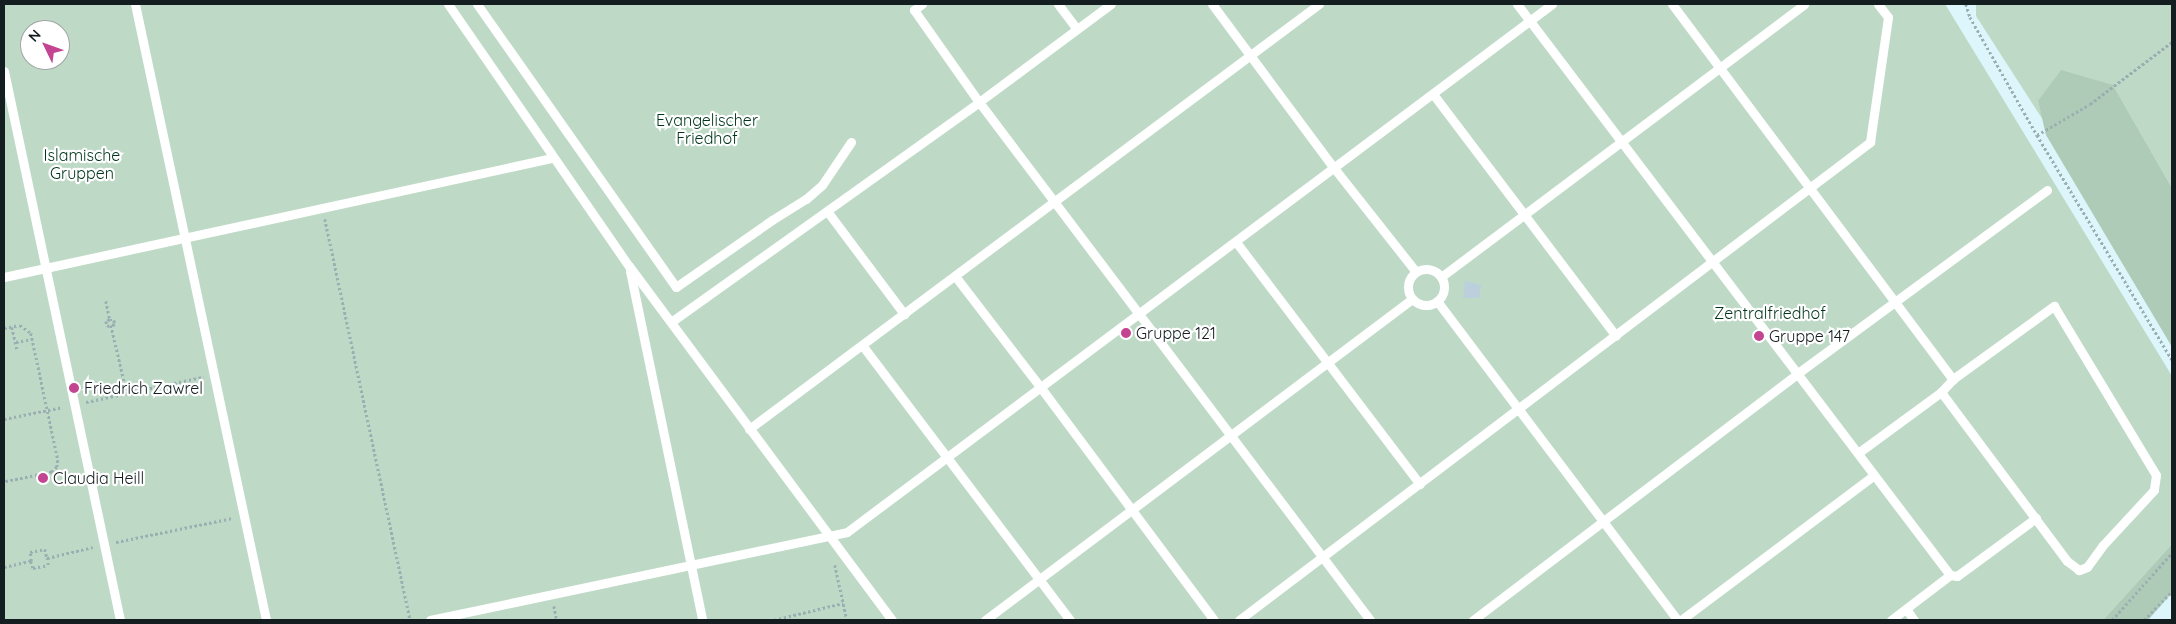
<!DOCTYPE html>
<style>
body{margin:0}
#map{position:relative;width:2176px;height:624px;overflow:hidden;background:#dcf6fb;font-family:Quicksand,sans-serif}
div>[style]{position:absolute}
.green>*{inset:0;background:#bedac6}
.forest>*{inset:0;background:#aecbb7}
.building>*{inset:0;background:#bbcfdc}
.path>*{height:2.5px;margin-top:-1.25px;transform-origin:0;background:repeating-linear-gradient(90deg,#9bafb3 0 2.5px,transparent 0 5px)}
.lane>*{height:9px;margin:-4.5px;padding:0 4.5px;transform-origin:4.5px;border-radius:4.5px;background:#fff}
.lane>.ring{margin:-4.5px;padding:0;box-sizing:content-box;background:none;border:9px solid #fff;border-radius:50%}
.dots>*{width:14px;height:14px;translate:-50% -50%;box-sizing:border-box;border:2px solid #fff;border-radius:50%}
span{translate:-50% -50%;white-space:nowrap;text-align:center;line-height:1.15;-webkit-text-stroke:4.5px #fff;paint-order:stroke}
.park-label{font-size:16px;color:#00361b}
.poi-label{font-size:16px;color:#141d1f}
.left{translate:0 -50%;text-align:left}
.frame{position:absolute;inset:0;border:5px solid #141d1f;pointer-events:none}
.north{position:absolute;left:20px;top:20px;width:50px;height:50px;box-sizing:border-box;background:#fff;border:1px solid #a1a5a5;border-radius:50%;rotate:312deg;font-size:14px;font-weight:700;line-height:20px;text-align:center;color:#141d1f}
.north::after{content:'';display:block;margin:auto;width:18px;height:22px;background:#c34490;clip-path:polygon(50% 0,100% 100%,50% 72%,0 100%)}
</style>
<div id="map">
<div class="green">
<i style="clip-path:polygon(evenodd,4px 4px,1945px 4px,2172px 376px,2172px 544px,2103px 620px,4px 620px,4px 4px,30px 30px,60px 30px,60px 60px,30px 60px,30px 30px)"></i>
<i style="clip-path:polygon(1976px 4px,2172px 4px,2172px 188px,2113px 85px,2038px 101px,2043px 120px,1976px 16px)"></i>
</div>
<div class="forest">
<i style="clip-path:polygon(2061px 70px,2113px 85px,2172px 188px,2172px 347px,2046px 135px,2038px 101px)"></i>
<i style="clip-path:polygon(2172px 544px,2172px 593px,2148px 620px,2103px 620px)"></i>
</div>
<div class="building">
<i style="clip-path:polygon(1465px 281px,1481px 285px,1479px 298px,1463px 298px)"></i>
</div>
<div class="path">
<i style="left:1966px;top:4px;width:14px;rotate:73deg"></i>
<i style="left:1970px;top:17px;width:136px;rotate:60.4deg"></i>
<i style="left:2037px;top:135px;width:262px;rotate:59deg"></i>
<i style="left:2037px;top:135px;width:61px;rotate:-30.3deg"></i>
<i style="left:2090px;top:104px;width:103px;rotate:-37.1deg"></i>
<i style="left:325px;top:219px;width:410px;rotate:78deg"></i>
<i style="left:106px;top:301px;width:19px;rotate:78deg"></i>
<i style="left:110px;top:320px;width:4px"></i>
<i style="left:114px;top:320px;width:5px;rotate:79deg"></i>
<i style="left:115px;top:325px;width:4px;rotate:180deg"></i>
<i style="left:111px;top:325px;width:70px;rotate:76.8deg"></i>
<i style="left:110px;top:320px;width:4px;rotate:166deg"></i>
<i style="left:106px;top:321px;width:5px;rotate:79deg"></i>
<i style="left:107px;top:326px;width:4px;rotate:-14deg"></i>
<i style="left:12px;top:327px;width:23px;rotate:77deg"></i>
<i style="left:4px;top:328px;width:16px;rotate:-11deg"></i>
<i style="left:20px;top:325px;width:14px;rotate:36deg"></i>
<i style="left:31px;top:333px;width:130px;rotate:78deg"></i>
<i style="left:58px;top:460px;width:7px;rotate:98deg"></i>
<i style="left:57px;top:467px;width:7px;rotate:135deg"></i>
<i style="left:52px;top:472px;width:49px;rotate:168.2deg"></i>
<i style="left:16px;top:342px;width:15px;rotate:-11deg"></i>
<i style="left:86px;top:402px;width:120px;rotate:-12.1deg"></i>
<i style="left:4px;top:419px;width:60px;rotate:-11.5deg"></i>
<i style="left:116px;top:542px;width:119px;rotate:-11.6deg"></i>
<i style="left:31px;top:561px;width:7px;rotate:74deg"></i>
<i style="left:33px;top:568px;width:15px;rotate:-11deg"></i>
<i style="left:48px;top:565px;width:7px;rotate:-98deg"></i>
<i style="left:835px;top:565px;width:56px;rotate:77.7deg"></i>
<i style="left:4px;top:567px;width:28px;rotate:-13deg"></i>
<i style="left:31px;top:561px;width:9px;rotate:-96deg"></i>
<i style="left:30px;top:552px;width:15px;rotate:-11deg"></i>
<i style="left:45px;top:549px;width:9px;rotate:77deg"></i>
<i style="left:47px;top:558px;width:47px;rotate:-13.4deg"></i>
<i style="left:554px;top:606px;width:14px;rotate:78deg"></i>
<i style="left:774px;top:620px;width:71px;rotate:-13.8deg"></i>
<i style="left:2112px;top:620px;width:90px;rotate:-48.2deg"></i>
<i style="left:2144px;top:620px;width:40px;rotate:-46deg"></i>
</div>
<div class="lane">
<i style="left:135px;top:4px;width:630px;rotate:77.99deg"></i>
<i style="left:448px;top:4px;width:318px;rotate:55.4deg"></i>
<i style="left:629px;top:266px;width:441px;rotate:53.4deg"></i>
<i style="left:477px;top:4px;width:346px;rotate:54.9deg"></i>
<i style="left:676px;top:287px;width:117px;rotate:-34.9deg"></i>
<i style="left:772px;top:220px;width:40px;rotate:-32deg"></i>
<i style="left:806px;top:199px;width:21px;rotate:-41deg"></i>
<i style="left:822px;top:185px;width:52px;rotate:-56deg"></i>
<i style="left:922px;top:4px;width:10px;rotate:143deg"></i>
<i style="left:914px;top:10px;width:113px;rotate:54.8deg"></i>
<i style="left:979px;top:102px;width:649px;rotate:52.95deg"></i>
<i style="left:1058px;top:4px;width:31px;rotate:53deg"></i>
<i style="left:1212px;top:4px;width:204px;rotate:53.4deg"></i>
<i style="left:1334px;top:168px;width:132px;rotate:51.7deg"></i>
<i style="left:1517px;top:4px;width:717px;rotate:52.83deg"></i>
<i style="left:1672px;top:4px;width:469px;rotate:53.2deg"></i>
<i style="left:4px;top:71px;width:561px;rotate:78.07deg"></i>
<i style="left:1433px;top:94px;width:303px;rotate:52.9deg"></i>
<i style="left:827px;top:211px;width:129px;rotate:53.2deg"></i>
<i style="left:1236px;top:242px;width:304px;rotate:52.8deg"></i>
<i class="ring" style="left:1408px;top:269px;width:27px;height:27px"></i>
<i style="left:630px;top:271px;width:356px;rotate:78.3deg"></i>
<i style="left:955px;top:276px;width:141px;rotate:52.5deg"></i>
<i style="left:1041px;top:388px;width:289px;rotate:53.3deg"></i>
<i style="left:4px;top:277px;width:561px;rotate:-12.25deg"></i>
<i style="left:1441px;top:277px;width:454px;rotate:-36.9deg"></i>
<i style="left:1437px;top:301px;width:399px;rotate:53deg"></i>
<i style="left:671px;top:322px;width:379px;rotate:-35.5deg"></i>
<i style="left:979px;top:102px;width:164px;rotate:-36.6deg"></i>
<i style="left:862px;top:345px;width:345px;rotate:52.9deg"></i>
<i style="left:749px;top:429px;width:711px;rotate:-36.71deg"></i>
<i style="left:1858px;top:453px;width:103px;rotate:-36.3deg"></i>
<i style="left:1941px;top:392px;width:18px;rotate:-47deg"></i>
<i style="left:1953px;top:379px;width:125px;rotate:-35.9deg"></i>
<i style="left:2054px;top:306px;width:197px;rotate:58.9deg"></i>
<i style="left:2156px;top:475px;width:15px;rotate:98deg"></i>
<i style="left:2154px;top:490px;width:75px;rotate:132.8deg"></i>
<i style="left:2103px;top:545px;width:27px;rotate:126deg"></i>
<i style="left:2087px;top:567px;width:9px;rotate:159deg"></i>
<i style="left:2079px;top:570px;width:15px;rotate:-143deg"></i>
<i style="left:2067px;top:561px;width:211px;rotate:-126.7deg"></i>
<i style="left:1906px;top:609px;width:14px;rotate:54deg"></i>
<i style="left:430px;top:620px;width:426px;rotate:-11.9deg"></i>
<i style="left:847px;top:532px;width:881px;rotate:-36.83deg"></i>
<i style="left:985px;top:620px;width:534px;rotate:-36.93deg"></i>
<i style="left:1239px;top:620px;width:792px;rotate:-37.14deg"></i>
<i style="left:1870px;top:142px;width:126px;rotate:-81.8deg"></i>
<i style="left:1888px;top:17px;width:16px;rotate:-128deg"></i>
<i style="left:1473px;top:620px;width:408px;rotate:-37.2deg"></i>
<i style="left:1798px;top:373px;width:309px;rotate:-36.3deg"></i>
<i style="left:1681px;top:620px;width:241px;rotate:-36.9deg"></i>
<i style="left:1891px;top:620px;width:74px;rotate:-37.3deg"></i>
<i style="left:1950px;top:575px;width:7px;rotate:8deg"></i>
<i style="left:1957px;top:576px;width:98px;rotate:-36.3deg"></i>
</div>
<div class="dots">
<i style="left:1126px;top:333px;background:#c34490"></i>
<i style="left:1759px;top:336px;background:#c34490"></i>
<i style="left:74px;top:388px;background:#c34490"></i>
<i style="left:43px;top:478px;background:#c34490"></i>
</div>
<div class="park-label">
<span style="left:707px;top:129px">Evangelischer<br>Friedhof</span>
<span style="left:82px;top:164px">Islamische<br>Gruppen</span>
<span style="left:1770px;top:313px">Zentralfriedhof</span>
</div>
<div class="poi-label">
<span class="left" style="left:1136px;top:333px">Gruppe 121</span>
<span class="left" style="left:1769px;top:336px">Gruppe 147</span>
<span class="left" style="left:84px;top:388px">Friedrich Zawrel</span>
<span class="left" style="left:53px;top:478px">Claudia Heill</span>
</div>
<div class="frame"></div>
<div class="north">N</div>
</div>
